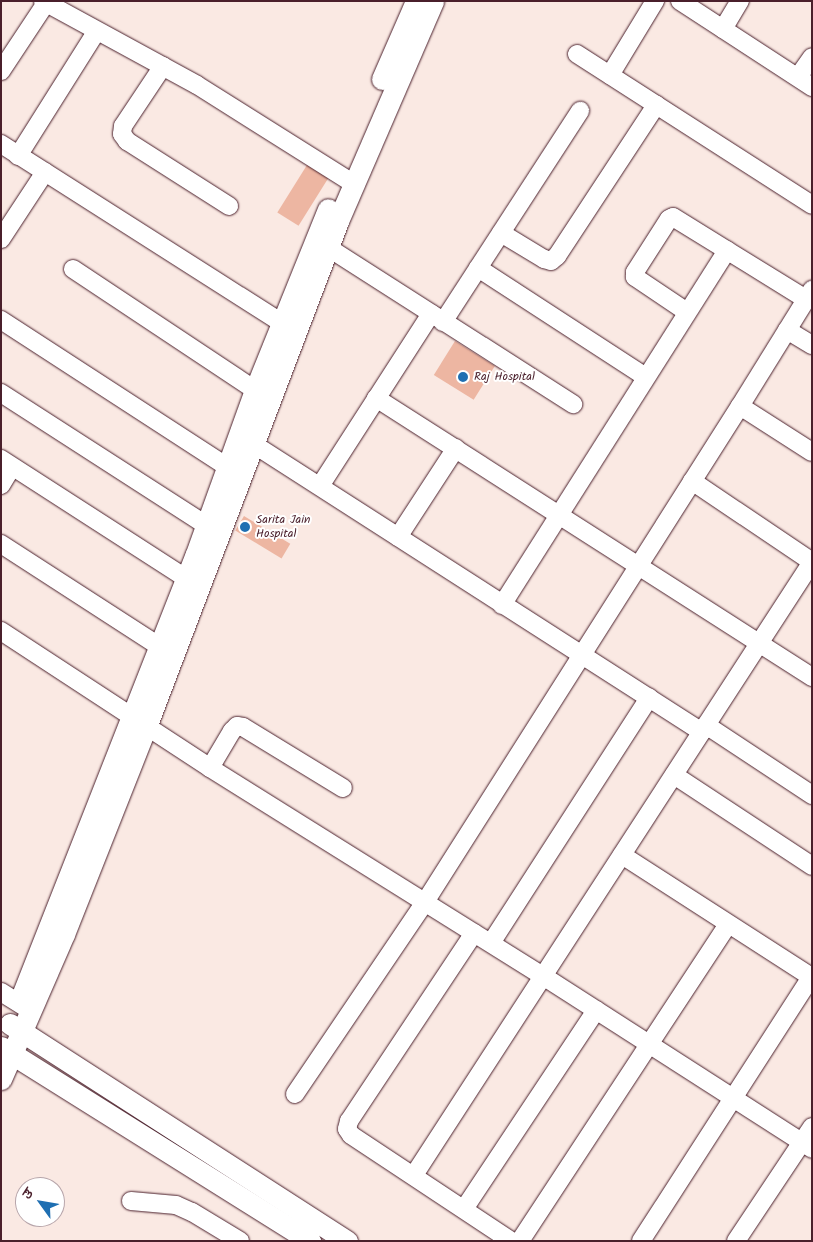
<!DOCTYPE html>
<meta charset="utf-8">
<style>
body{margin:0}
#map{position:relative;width:813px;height:1242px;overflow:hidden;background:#fae9e3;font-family:Kalam,"Playpen Sans Deva",sans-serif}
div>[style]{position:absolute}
.building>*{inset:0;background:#edb6a2;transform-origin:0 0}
.roads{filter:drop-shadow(0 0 1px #4a1f2b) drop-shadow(0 0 1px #4a1f2b)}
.minor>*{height:18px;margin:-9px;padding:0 9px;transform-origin:9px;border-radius:9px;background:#fff}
.tertiary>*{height:21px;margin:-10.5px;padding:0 10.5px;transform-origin:10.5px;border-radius:10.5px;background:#fff}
.dots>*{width:14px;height:14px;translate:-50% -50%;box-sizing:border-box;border:2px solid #fff;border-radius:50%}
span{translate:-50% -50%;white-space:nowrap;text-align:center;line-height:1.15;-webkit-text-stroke:4px #fff;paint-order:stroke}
.poi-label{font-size:12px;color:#4a1f2b}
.left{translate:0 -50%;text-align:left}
.frame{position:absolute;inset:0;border:2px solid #4a1f2b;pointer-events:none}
.north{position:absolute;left:15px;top:1177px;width:50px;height:50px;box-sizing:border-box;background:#fff;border:1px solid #b7a5aa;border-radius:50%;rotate:302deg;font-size:14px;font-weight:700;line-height:20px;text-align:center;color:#4a1f2b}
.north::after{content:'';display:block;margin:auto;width:18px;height:22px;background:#1f6fb2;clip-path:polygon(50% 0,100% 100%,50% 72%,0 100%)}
</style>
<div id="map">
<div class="building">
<i style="left:307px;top:165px;width:25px;height:56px;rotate:32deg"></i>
<i style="left:455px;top:341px;width:47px;height:40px;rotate:32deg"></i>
<i style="left:244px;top:516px;width:54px;height:17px;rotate:31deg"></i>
</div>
<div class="roads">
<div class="minor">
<i style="left:43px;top:1px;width:175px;rotate:28.6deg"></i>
<i style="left:197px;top:85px;width:186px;rotate:32.2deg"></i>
<i style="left:680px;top:1px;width:158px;rotate:33.1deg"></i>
<i style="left:723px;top:29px;width:33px;rotate:-59deg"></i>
<i style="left:577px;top:54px;width:279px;rotate:32.7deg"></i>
<i style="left:163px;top:66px;width:72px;rotate:123.7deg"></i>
<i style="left:123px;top:126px;width:8px;rotate:97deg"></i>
<i style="left:122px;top:134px;width:9px;rotate:54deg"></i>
<i style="left:127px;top:141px;width:121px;rotate:32.5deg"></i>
<i style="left:1px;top:71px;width:82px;rotate:-56.5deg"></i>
<i style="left:610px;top:75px;width:87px;rotate:-58.7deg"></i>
<i style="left:798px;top:77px;width:24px;rotate:-55deg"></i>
<i style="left:1px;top:144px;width:333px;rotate:32.5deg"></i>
<i style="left:18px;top:156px;width:146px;rotate:-57.8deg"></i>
<i style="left:501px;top:233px;width:50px;rotate:31.2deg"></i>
<i style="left:544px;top:259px;width:7px;rotate:16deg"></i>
<i style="left:551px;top:261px;width:8px;rotate:-40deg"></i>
<i style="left:557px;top:256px;width:181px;rotate:-56.7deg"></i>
<i style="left:1px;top:239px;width:80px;rotate:-56.7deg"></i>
<i style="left:318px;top:241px;width:303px;rotate:32.6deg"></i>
<i style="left:478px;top:268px;width:200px;rotate:33deg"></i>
<i style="left:73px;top:269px;width:219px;rotate:33.6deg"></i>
<i style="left:687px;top:312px;width:63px;rotate:-146.1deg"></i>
<i style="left:635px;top:277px;width:5px;rotate:-90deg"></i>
<i style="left:635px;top:272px;width:63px;rotate:-57.3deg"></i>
<i style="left:669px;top:219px;width:4px;rotate:-27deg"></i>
<i style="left:673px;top:217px;width:156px;rotate:31.7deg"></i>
<i style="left:1px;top:320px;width:270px;rotate:33deg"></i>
<i style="left:443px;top:322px;width:252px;rotate:-57deg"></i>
<i style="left:787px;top:330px;width:29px;rotate:31deg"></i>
<i style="left:1px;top:393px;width:244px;rotate:32.8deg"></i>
<i style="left:376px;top:398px;width:518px;rotate:32.62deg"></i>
<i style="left:740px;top:406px;width:85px;rotate:32.6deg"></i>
<i style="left:244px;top:438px;width:544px;rotate:32.7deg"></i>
<i style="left:1px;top:459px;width:221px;rotate:32.8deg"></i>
<i style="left:692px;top:481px;width:145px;rotate:34deg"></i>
<i style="left:1px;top:485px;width:21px;rotate:-59deg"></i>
<i style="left:320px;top:486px;width:205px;rotate:-57.2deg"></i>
<i style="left:398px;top:537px;width:106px;rotate:-56.9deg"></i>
<i style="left:1px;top:544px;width:189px;rotate:32.9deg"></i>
<i style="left:502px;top:605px;width:420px;rotate:-57.6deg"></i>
<i style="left:1px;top:631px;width:250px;rotate:33.2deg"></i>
<i style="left:210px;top:768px;width:393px;rotate:32deg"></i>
<i style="left:543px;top:976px;width:320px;rotate:32.7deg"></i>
<i style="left:706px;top:725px;width:127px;rotate:33.4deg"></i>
<i style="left:210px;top:768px;width:43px;rotate:-59.3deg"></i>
<i style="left:232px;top:731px;width:7px;rotate:-45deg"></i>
<i style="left:237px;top:726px;width:6px;rotate:9deg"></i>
<i style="left:243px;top:727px;width:117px;rotate:31.4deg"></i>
<i style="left:674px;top:775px;width:165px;rotate:33.4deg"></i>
<i style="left:622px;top:855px;width:225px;rotate:32.8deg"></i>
<i style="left:474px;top:933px;width:226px;rotate:123.6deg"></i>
<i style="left:349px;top:1121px;width:8px;rotate:104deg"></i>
<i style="left:347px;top:1129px;width:7px;rotate:56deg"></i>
<i style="left:351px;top:1135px;width:192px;rotate:33.5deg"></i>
<i style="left:491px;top:943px;width:292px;rotate:-57.2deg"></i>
<i style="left:1px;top:992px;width:34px;rotate:32deg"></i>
<i style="left:295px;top:1094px;width:232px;rotate:-55.9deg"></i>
<i style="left:425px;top:902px;width:588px;rotate:-57.58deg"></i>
<i style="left:740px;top:406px;width:137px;rotate:-58.2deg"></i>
<i style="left:414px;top:1175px;width:731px;rotate:-57.01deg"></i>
<i style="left:131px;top:1201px;width:45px;rotate:5.1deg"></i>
<i style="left:176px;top:1205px;width:17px;rotate:24deg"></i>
<i style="left:192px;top:1212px;width:56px;rotate:31.1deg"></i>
<i style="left:464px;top:1209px;width:239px;rotate:-56.4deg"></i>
<i style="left:520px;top:1241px;width:379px;rotate:-56.7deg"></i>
<i style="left:641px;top:1241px;width:315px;rotate:-57.2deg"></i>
<i style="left:736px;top:1241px;width:137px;rotate:-56.3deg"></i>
</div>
<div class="tertiary">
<i style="left:382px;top:79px;width:85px;rotate:-66.4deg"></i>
<i style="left:21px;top:998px;width:477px;rotate:-68.5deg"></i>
<i style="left:196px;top:554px;width:174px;rotate:-70.2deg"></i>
<i style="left:255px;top:390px;width:195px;rotate:-68deg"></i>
<i style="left:10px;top:1024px;width:401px;rotate:32.8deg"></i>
<i style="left:1px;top:1047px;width:365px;rotate:32.1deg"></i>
<i style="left:1px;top:1079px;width:158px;rotate:-66.5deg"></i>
<i style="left:64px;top:934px;width:223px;rotate:-68.4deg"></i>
<i style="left:146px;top:727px;width:541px;rotate:-69.22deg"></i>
<i style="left:338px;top:221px;width:240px;rotate:-66.6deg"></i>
</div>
</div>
<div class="dots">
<i style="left:463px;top:377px;background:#1f6fb2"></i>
<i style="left:245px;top:527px;background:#1f6fb2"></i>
</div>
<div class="poi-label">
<span class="left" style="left:474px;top:377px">Raj Hospital</span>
<span class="left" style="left:256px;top:527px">Sarita Jain<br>Hospital</span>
</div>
<div class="frame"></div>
<div class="north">उ</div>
</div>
